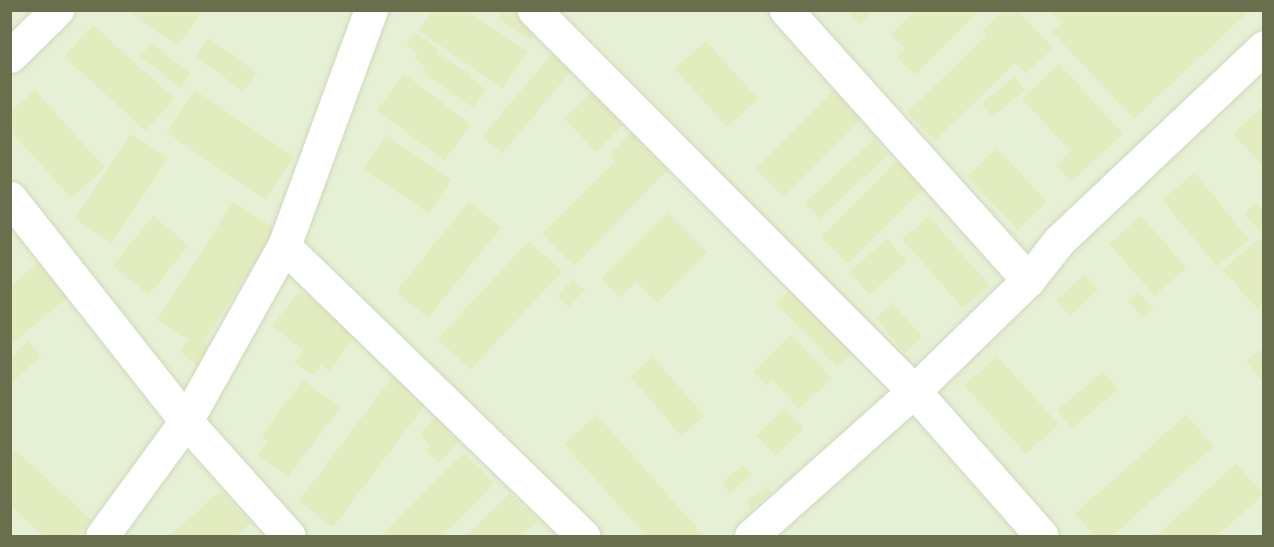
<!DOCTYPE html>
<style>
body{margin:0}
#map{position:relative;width:1274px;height:547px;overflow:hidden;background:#f1f9e5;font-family:"Varela Round",sans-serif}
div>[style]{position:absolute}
.residential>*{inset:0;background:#e6f0d4;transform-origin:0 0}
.building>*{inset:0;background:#e3ecbf;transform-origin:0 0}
.roads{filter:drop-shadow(0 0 2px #d0d8bc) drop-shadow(0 0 2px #d0d8bc)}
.street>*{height:33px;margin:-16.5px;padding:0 16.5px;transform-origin:16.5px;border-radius:16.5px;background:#fff}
span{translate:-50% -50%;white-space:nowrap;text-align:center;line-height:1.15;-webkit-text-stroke:5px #f5fdea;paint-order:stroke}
.frame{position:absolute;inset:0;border:12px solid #696f4d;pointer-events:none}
</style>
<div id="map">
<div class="residential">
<i style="left:11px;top:11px;width:1252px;height:525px"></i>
</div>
<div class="building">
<i style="clip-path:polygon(134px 10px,203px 10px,177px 46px,132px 13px)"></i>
<i style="clip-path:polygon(433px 10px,466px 10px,528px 52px,503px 88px,419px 31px)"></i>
<i style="clip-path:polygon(503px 10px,526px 10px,543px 23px,530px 41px,498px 18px)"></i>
<i style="clip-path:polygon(847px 10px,873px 10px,860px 24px)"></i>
<i style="clip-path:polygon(915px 10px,980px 10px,915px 75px,897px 57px,905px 48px,891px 35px)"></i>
<i style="clip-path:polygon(1004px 10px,1017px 10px,1053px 48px,1026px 74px,1015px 63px,935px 141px,907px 112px,988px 35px,983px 30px)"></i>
<i style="clip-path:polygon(1050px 10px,1250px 10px,1134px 119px,1052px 32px,1062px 23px)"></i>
<i style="left:93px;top:25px;width:110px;height:43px;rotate:42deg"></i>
<i style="clip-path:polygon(415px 33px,439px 49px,436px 54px,472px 75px,470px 77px,486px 90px,474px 108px,422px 73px,426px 67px,414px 59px,418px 53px,406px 44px)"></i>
<i style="left:209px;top:38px;width:59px;height:23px;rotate:36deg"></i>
<i style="left:706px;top:41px;width:78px;height:42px;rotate:48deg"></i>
<i style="left:151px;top:43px;width:50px;height:17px;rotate:38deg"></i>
<i style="left:560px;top:44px;width:26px;height:121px;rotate:40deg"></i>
<i style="clip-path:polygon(1059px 64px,1123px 134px,1071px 182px,1056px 166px,1071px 152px,1022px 99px)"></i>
<i style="left:404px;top:74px;width:84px;height:45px;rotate:37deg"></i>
<i style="left:1014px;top:77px;width:17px;height:42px;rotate:50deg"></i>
<i style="left:598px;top:86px;width:46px;height:47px;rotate:46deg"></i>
<i style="clip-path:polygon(35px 90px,105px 168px,71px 198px,10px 130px,10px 112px)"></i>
<i style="left:195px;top:90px;width:120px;height:51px;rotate:34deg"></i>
<i style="left:834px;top:90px;width:40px;height:111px;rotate:45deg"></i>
<i style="clip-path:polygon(1264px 106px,1264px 168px,1233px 134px)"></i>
<i style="clip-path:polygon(631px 132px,669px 169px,574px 266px,542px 234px,615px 161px,609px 155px)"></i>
<i style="left:130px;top:134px;width:44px;height:101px;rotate:33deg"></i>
<i style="left:386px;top:135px;width:79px;height:41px;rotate:34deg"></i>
<i style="left:874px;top:139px;width:21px;height:94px;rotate:47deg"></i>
<i style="left:997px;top:148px;width:74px;height:41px;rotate:47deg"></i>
<i style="left:899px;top:159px;width:38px;height:110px;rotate:45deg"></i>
<i style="left:1195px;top:173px;width:86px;height:42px;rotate:51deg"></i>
<i style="clip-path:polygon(233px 202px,276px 229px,204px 342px,220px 358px,205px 374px,180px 350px,189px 340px,157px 320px)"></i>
<i style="left:469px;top:202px;width:41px;height:116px;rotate:39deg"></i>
<i style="clip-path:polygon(1255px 203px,1264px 211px,1264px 226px,1259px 230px,1244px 214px)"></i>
<i style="clip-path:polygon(667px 212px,707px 252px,657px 303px,637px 282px,620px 298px,601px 278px)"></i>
<i style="left:153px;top:216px;width:46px;height:64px;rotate:39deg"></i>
<i style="left:929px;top:216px;width:92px;height:35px;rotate:49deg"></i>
<i style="left:1141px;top:216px;width:69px;height:42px;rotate:49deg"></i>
<i style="clip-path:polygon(1260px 238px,1264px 242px,1264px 304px,1258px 309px,1223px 270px)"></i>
<i style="left:887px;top:239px;width:30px;height:50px;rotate:49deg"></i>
<i style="left:529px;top:241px;width:45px;height:134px;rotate:43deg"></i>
<i style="clip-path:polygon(38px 263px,67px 298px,10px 345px,10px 286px)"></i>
<i style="left:1085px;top:275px;width:20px;height:38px;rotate:49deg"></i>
<i style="left:573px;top:279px;width:16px;height:23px;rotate:43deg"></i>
<i style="left:794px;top:286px;width:88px;height:25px;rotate:46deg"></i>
<i style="clip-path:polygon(300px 291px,357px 334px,329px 371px,322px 365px,313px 375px,295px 362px,303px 350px,272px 326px)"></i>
<i style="left:1139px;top:292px;width:23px;height:14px;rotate:50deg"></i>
<i style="left:893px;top:303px;width:45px;height:23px;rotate:50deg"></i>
<i style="clip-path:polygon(792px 335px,832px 378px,799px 409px,772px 379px,766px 385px,753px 372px)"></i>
<i style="clip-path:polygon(28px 341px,41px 355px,10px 385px,10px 358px)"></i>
<i style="clip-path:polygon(1264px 347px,1264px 383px,1246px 361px)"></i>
<i style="left:997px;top:356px;width:92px;height:44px;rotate:48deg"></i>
<i style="left:653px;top:357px;width:78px;height:30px;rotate:49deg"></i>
<i style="left:1103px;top:372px;width:23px;height:60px;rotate:50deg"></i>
<i style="left:393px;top:376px;width:43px;height:157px;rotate:37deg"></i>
<i style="clip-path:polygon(303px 380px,340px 408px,288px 477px,258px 455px,267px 441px,262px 435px)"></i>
<i style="left:785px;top:408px;width:28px;height:40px;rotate:46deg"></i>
<i style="clip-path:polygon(437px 415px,466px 434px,439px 463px,426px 451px,431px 446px,420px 435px)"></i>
<i style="clip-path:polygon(597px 415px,704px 536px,646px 536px,564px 444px)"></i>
<i style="clip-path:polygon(1186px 415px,1214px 446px,1112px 536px,1095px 536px,1075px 514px)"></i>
<i style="clip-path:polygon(15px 450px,92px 520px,77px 536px,44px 536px,10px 506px,10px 456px)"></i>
<i style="clip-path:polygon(463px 453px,494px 483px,442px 536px,381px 536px)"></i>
<i style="clip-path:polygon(1236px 464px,1264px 494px,1217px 536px,1156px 536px)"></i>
<i style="left:744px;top:465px;width:13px;height:29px;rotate:51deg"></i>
<i style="left:767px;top:486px;width:9px;height:26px;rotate:54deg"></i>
<i style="clip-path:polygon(221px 491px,251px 523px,236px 536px,169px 536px)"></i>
<i style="clip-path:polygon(510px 493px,538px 521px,522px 536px,466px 536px)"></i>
</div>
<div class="roads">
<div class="street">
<i style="left:534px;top:10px;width:538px;rotate:45.08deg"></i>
<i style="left:914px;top:391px;width:193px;rotate:48.6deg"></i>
<i style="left:786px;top:10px;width:363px;rotate:48.1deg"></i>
<i style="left:10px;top:56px;width:66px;rotate:-44.4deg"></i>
<i style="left:10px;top:198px;width:284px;rotate:51.7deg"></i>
<i style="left:186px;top:421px;width:154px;rotate:48.2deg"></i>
<i style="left:284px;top:246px;width:417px;rotate:44.1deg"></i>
<i style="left:102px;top:536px;width:142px;rotate:-53.9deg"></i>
<i style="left:186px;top:421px;width:201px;rotate:-60.8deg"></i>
<i style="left:284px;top:246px;width:252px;rotate:-69.8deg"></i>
<i style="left:751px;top:536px;width:218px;rotate:-41.7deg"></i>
<i style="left:914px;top:391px;width:159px;rotate:-44.2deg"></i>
<i style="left:1028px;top:280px;width:50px;rotate:-51.5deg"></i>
<i style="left:1059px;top:241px;width:282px;rotate:-43.4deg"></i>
</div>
</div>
<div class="frame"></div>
</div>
